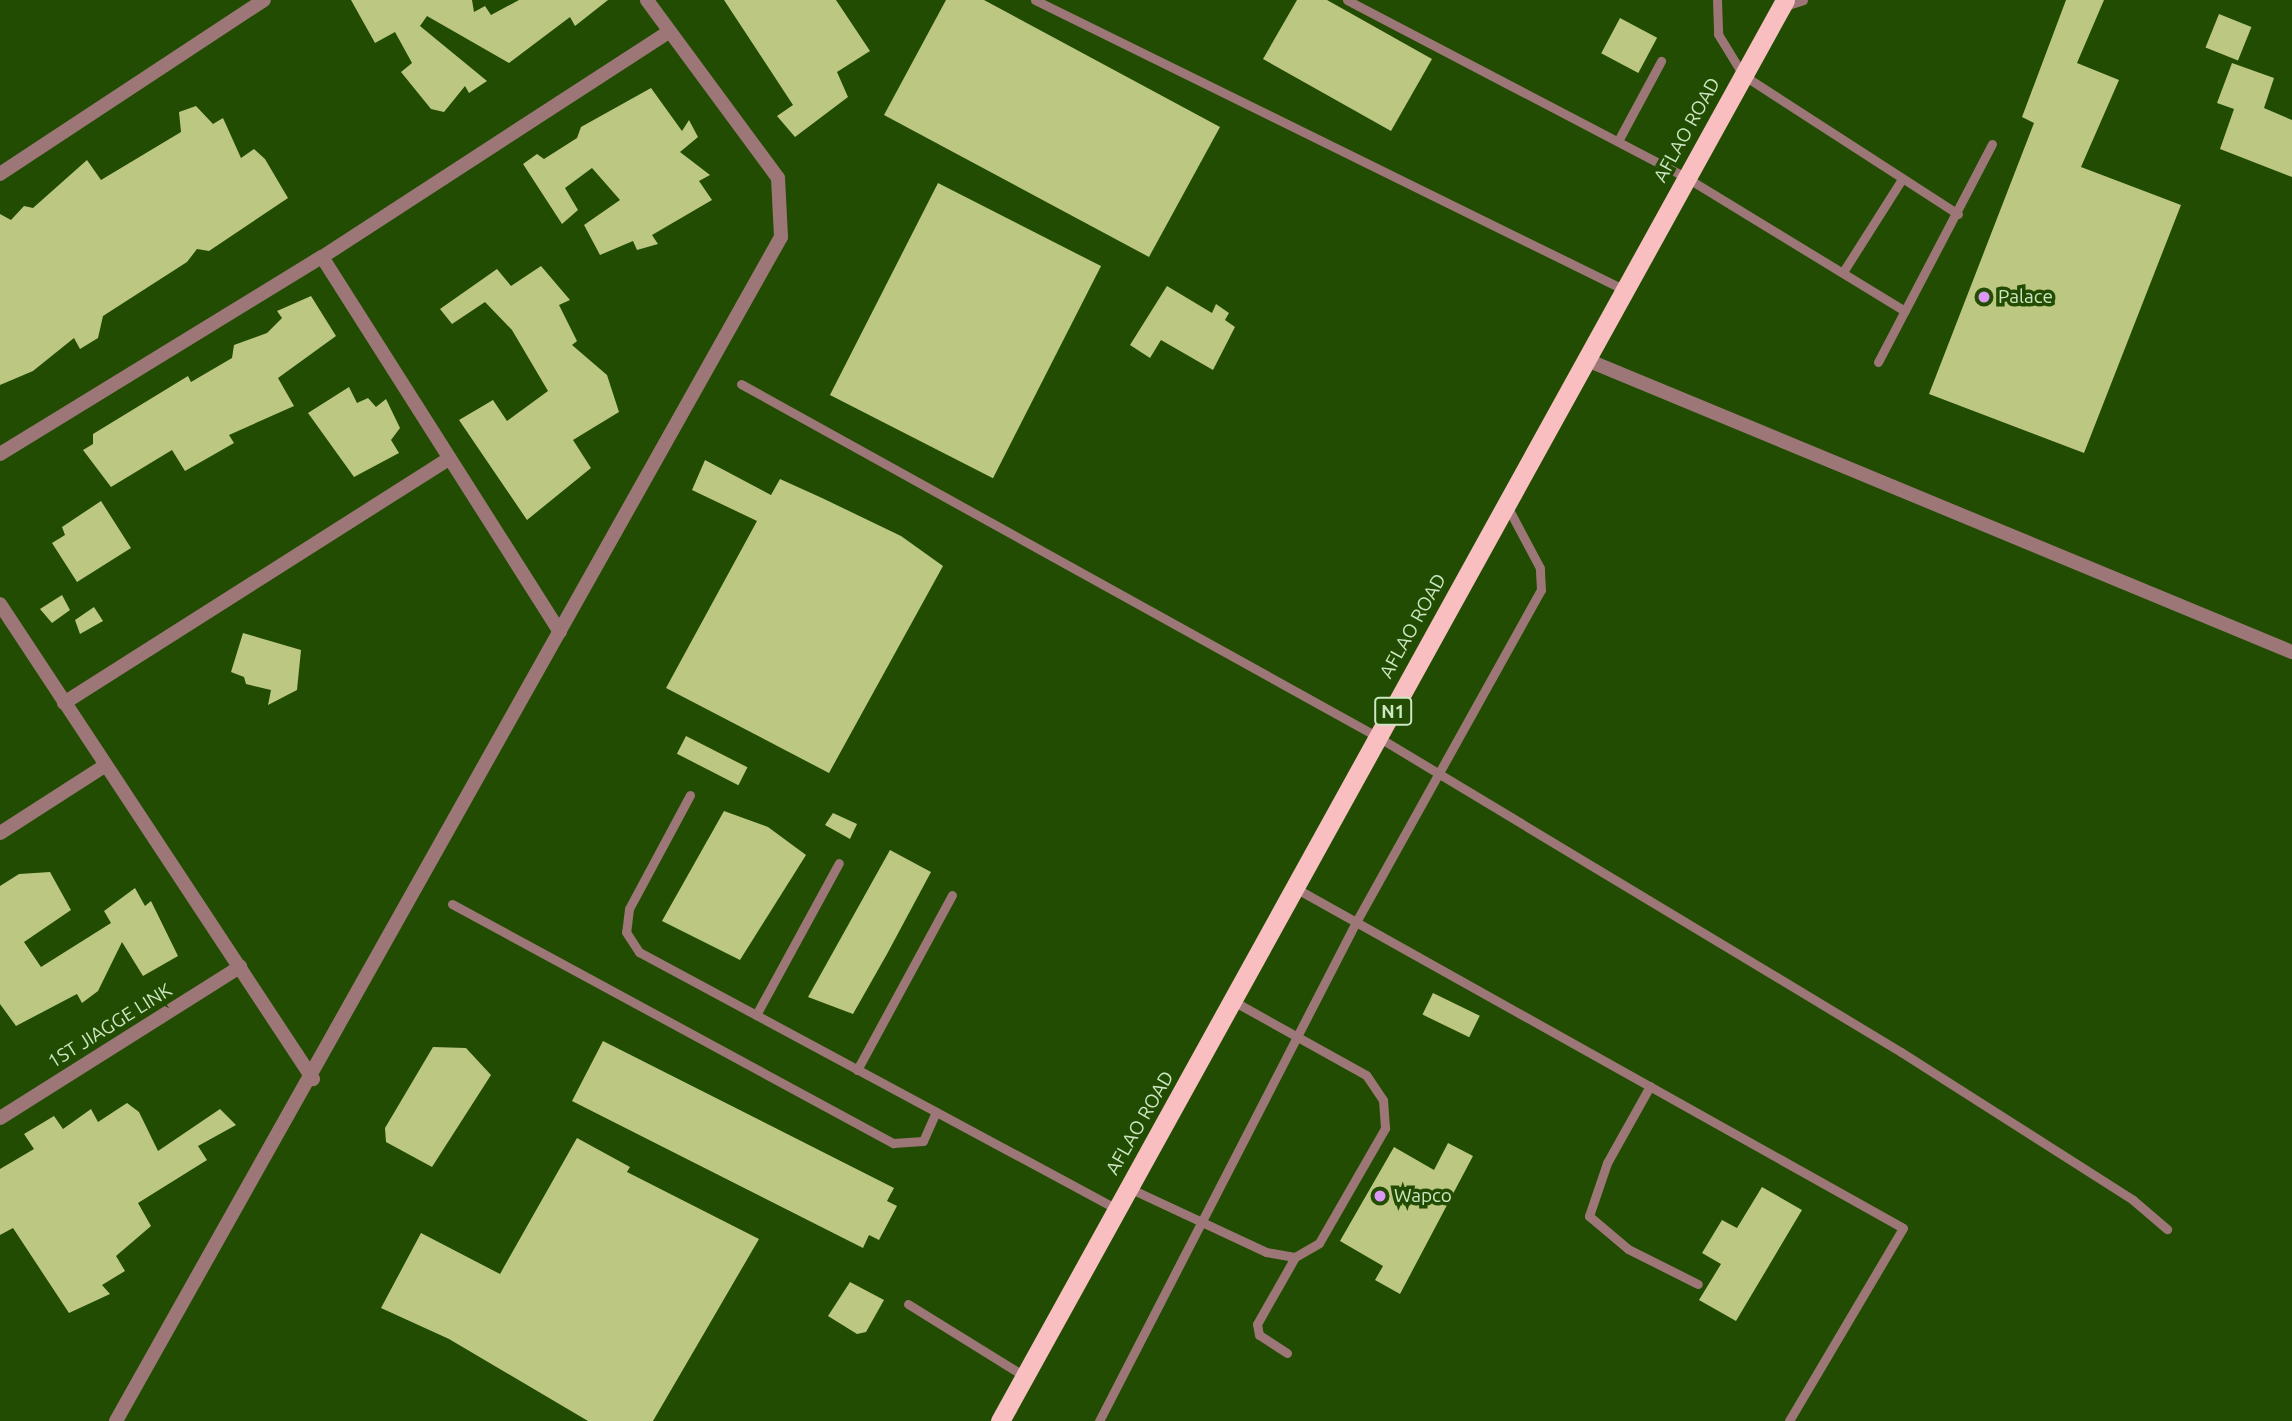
<!DOCTYPE html>
<style>
body{margin:0}
#map{position:relative;width:2292px;height:1421px;overflow:hidden;background:#214c01;font-family:Ubuntu,sans-serif}
div>[style]{position:absolute}
.building>*{inset:0;background:#bcc782;transform-origin:0 0}
.service>*{height:9px;margin:-4.5px;padding:0 4.5px;transform-origin:4.5px;border-radius:4.5px;background:#9d7678}
.minor>*{height:14px;margin:-7px;padding:0 7px;transform-origin:7px;border-radius:7px;background:#9d7678}
.trunk>*{height:19px;margin:-9.5px;padding:0 9.5px;transform-origin:9.5px;border-radius:9.5px;background:#f8bec0}
.dots>*{width:19px;height:19px;translate:-50% -50%;box-sizing:border-box;border:4px solid #214c01;border-radius:50%}
span{translate:-50% -50%;white-space:nowrap;text-align:center;line-height:1.15;-webkit-text-stroke:7px #214c01;paint-order:stroke}
.shield-label span{padding:2px 5px;background:#214c01;border:2px solid;border-radius:5px;-webkit-text-stroke-width:0}
.shield-label{font-size:18px;color:#cee7c3;font-weight:700}
.street-label{font-size:19px;color:#cee7c3}
.poi-label{font-size:19px;color:#cee7c3}
.left{translate:0 -50%;text-align:left}
</style>
<div id="map">
<div class="building">
<i style="clip-path:polygon(351px 0,472px 0,474px 12px,485px 6px,491px 15px,519px 0,608px 0,575px 26px,570px 17px,509px 63px,427px 16px,420px 26px,487px 81px,469px 93px,465px 86px,444px 112px,431px 109px,401px 72px,412px 63px,395px 32px,375px 43px)"></i>
<i style="clip-path:polygon(724px 0,836px 0,870px 51px,837px 72px,848px 97px,795px 137px,777px 116px,793px 105px)"></i>
<i style="clip-path:polygon(946px 0,984px 0,1220px 127px,1149px 257px,884px 115px)"></i>
<i style="clip-path:polygon(1297px 0,1327px 0,1432px 59px,1391px 131px,1263px 59px)"></i>
<i style="clip-path:polygon(2066px 0,2104px 0,2077px 63px,2119px 80px,2081px 167px,2181px 205px,2084px 453px,1929px 394px,2034px 123px,2022px 117px)"></i>
<i style="left:2219px;top:14px;width:35px;height:36px;rotate:22deg"></i>
<i style="left:1620px;top:18px;width:42px;height:40px;rotate:28deg"></i>
<i style="clip-path:polygon(2232px 63px,2274px 78px,2264px 108px,2292px 120px,2292px 177px,2220px 149px,2234px 109px,2217px 103px)"></i>
<i style="clip-path:polygon(651px 88px,682px 131px,689px 120px,698px 137px,680px 152px,710px 175px,699px 181px,712px 200px,652px 235px,658px 244px,637px 250px,633px 241px,600px 255px,584px 225px,620px 200px,592px 168px,565px 188px,578px 210px,562px 224px,523px 164px,537px 154px,544px 159px,577px 138px,581px 127px)"></i>
<i style="clip-path:polygon(196px 106px,213px 124px,223px 118px,241px 158px,254px 149px,265px 159px,288px 198px,209px 251px,197px 249px,187px 262px,103px 316px,98px 338px,80px 349px,74px 338px,33px 371px,0 385px,0 214px,11px 220px,24px 206px,33px 208px,87px 160px,101px 180px,181px 132px,179px 112px)"></i>
<i style="left:938px;top:183px;width:183px;height:238px;rotate:27deg"></i>
<i style="clip-path:polygon(541px 266px,570px 300px,559px 305px,577px 341px,572px 345px,607px 375px,619px 412px,573px 440px,591px 468px,527px 520px,459px 420px,493px 400px,507px 421px,548px 391px,512px 330px,485px 302px,452px 324px,440px 309px,497px 269px,511px 286px)"></i>
<i style="clip-path:polygon(1167px 286px,1212px 313px,1216px 304px,1229px 313px,1225px 320px,1235px 327px,1213px 370px,1161px 340px,1150px 358px,1130px 345px)"></i>
<i style="clip-path:polygon(311px 296px,336px 336px,278px 378px,294px 406px,229px 435px,234px 443px,185px 471px,172px 450px,111px 487px,83px 450px,93px 444px,93px 434px,188px 376px,191px 382px,232px 358px,234px 345px,267px 333px,282px 318px,277px 311px)"></i>
<i style="clip-path:polygon(349px 387px,357px 403px,368px 398px,376px 407px,386px 399px,400px 428px,391px 440px,399px 453px,354px 477px,308px 413px)"></i>
<i style="clip-path:polygon(705px 460px,771px 495px,780px 479px,822px 498px,901px 536px,943px 566px,829px 773px,666px 688px,757px 521px,692px 490px)"></i>
<i style="clip-path:polygon(101px 501px,131px 548px,77px 582px,52px 543px,65px 535px,62px 527px)"></i>
<i style="clip-path:polygon(62px 595px,70px 610px,52px 623px,40px 609px)"></i>
<i style="clip-path:polygon(94px 607px,103px 621px,80px 634px,75px 620px)"></i>
<i style="clip-path:polygon(243px 633px,301px 650px,297px 690px,268px 705px,271px 690px,246px 684px,244px 677px,231px 672px)"></i>
<i style="left:686px;top:736px;width:69px;height:20px;rotate:27deg"></i>
<i style="clip-path:polygon(724px 811px,768px 827px,806px 855px,740px 960px,662px 921px)"></i>
<i style="clip-path:polygon(833px 813px,857px 824px,850px 839px,825px 825px)"></i>
<i style="clip-path:polygon(890px 850px,931px 872px,887px 954px,853px 1014px,808px 997px)"></i>
<i style="clip-path:polygon(50px 872px,71px 910px,24px 942px,41px 967px,111px 923px,104px 911px,135px 888px,145px 906px,151px 901px,178px 956px,143px 976px,122px 942px,98px 991px,82px 1003px,77px 994px,16px 1026px,0 1004px,0 886px,19px 874px)"></i>
<i style="left:1433px;top:993px;width:52px;height:24px;rotate:26deg"></i>
<i style="clip-path:polygon(603px 1041px,894px 1188px,887px 1201px,897px 1206px,879px 1240px,869px 1235px,863px 1248px,572px 1101px)"></i>
<i style="clip-path:polygon(433px 1047px,466px 1048px,491px 1075px,432px 1167px,386px 1142px,385px 1128px)"></i>
<i style="clip-path:polygon(127px 1103px,139px 1112px,158px 1151px,220px 1109px,236px 1125px,198px 1146px,207px 1160px,138px 1203px,151px 1226px,116px 1256px,125px 1271px,102px 1285px,110px 1294px,69px 1313px,13px 1228px,0 1235px,0 1169px,34px 1149px,24px 1134px,54px 1116px,63px 1129px,91px 1109px,98px 1122px)"></i>
<i style="clip-path:polygon(577px 1138px,630px 1167px,627px 1172px,759px 1239px,653px 1421px,588px 1421px,449px 1339px,381px 1308px,421px 1233px,500px 1274px)"></i>
<i style="clip-path:polygon(1448px 1143px,1473px 1156px,1400px 1294px,1375px 1280px,1383px 1266px,1340px 1241px,1394px 1147px,1434px 1170px)"></i>
<i style="clip-path:polygon(1762px 1187px,1802px 1210px,1736px 1321px,1699px 1300px,1721px 1264px,1702px 1253px,1722px 1220px,1737px 1228px)"></i>
<i style="clip-path:polygon(850px 1282px,884px 1300px,866px 1332px,857px 1334px,828px 1316px)"></i>
</div>
<div class="service">
<i style="left:1035px;top:0;width:657px;rotate:26.18deg"></i>
<i style="left:1347px;top:0;width:384px;rotate:27.6deg"></i>
<i style="left:1687px;top:178px;width:255px;rotate:31.4deg"></i>
<i style="left:1717px;top:0;width:34px;rotate:88deg"></i>
<i style="left:1718px;top:34px;width:48px;rotate:58.6deg"></i>
<i style="left:1743px;top:75px;width:256px;rotate:32.9deg"></i>
<i style="left:1782px;top:7px;width:22px;rotate:-18deg"></i>
<i style="left:1618px;top:141px;width:91px;rotate:-61.7deg"></i>
<i style="left:1843px;top:272px;width:110px;rotate:-57.6deg"></i>
<i style="left:1878px;top:362px;width:246px;rotate:-62.4deg"></i>
<i style="left:741px;top:384px;width:728px;rotate:28.99deg"></i>
<i style="left:1378px;top:737px;width:611px;rotate:31.06deg"></i>
<i style="left:1901px;top:1052px;width:275px;rotate:32.5deg"></i>
<i style="left:2133px;top:1200px;width:45px;rotate:40.5deg"></i>
<i style="left:690px;top:795px;width:129px;rotate:118.2deg"></i>
<i style="left:629px;top:909px;width:23px;rotate:97deg"></i>
<i style="left:626px;top:932px;width:24px;rotate:57deg"></i>
<i style="left:639px;top:952px;width:543px;rotate:28.27deg"></i>
<i style="left:1297px;top:889px;width:694px;rotate:29.22deg"></i>
<i style="left:1903px;top:1228px;width:224px;rotate:120.6deg"></i>
<i style="left:452px;top:904px;width:502px;rotate:28.46deg"></i>
<i style="left:893px;top:1143px;width:30px;rotate:-4deg"></i>
<i style="left:923px;top:1141px;width:32px;rotate:-66deg"></i>
<i style="left:756px;top:1015px;width:173px;rotate:-61.4deg"></i>
<i style="left:857px;top:1070px;width:199px;rotate:-61.5deg"></i>
<i style="left:1650px;top:1086px;width:88px;rotate:119.2deg"></i>
<i style="left:1607px;top:1163px;width:56px;rotate:108.8deg"></i>
<i style="left:1589px;top:1216px;width:51px;rotate:40.2deg"></i>
<i style="left:1628px;top:1249px;width:78px;rotate:26.6deg"></i>
<i style="left:1129px;top:1188px;width:151px;rotate:25deg"></i>
<i style="left:1266px;top:1252px;width:29px;rotate:10deg"></i>
<i style="left:1295px;top:1257px;width:28px;rotate:-30deg"></i>
<i style="left:1319px;top:1243px;width:133px;rotate:-60.1deg"></i>
<i style="left:1385px;top:1128px;width:28px;rotate:-94deg"></i>
<i style="left:1383px;top:1100px;width:30px;rotate:-124deg"></i>
<i style="left:1366px;top:1075px;width:150px;rotate:-150.9deg"></i>
<i style="left:908px;top:1304px;width:137px;rotate:31.8deg"></i>
<i style="left:1287px;top:1353px;width:33px;rotate:-147deg"></i>
<i style="left:1259px;top:1335px;width:11px;rotate:-100deg"></i>
<i style="left:1257px;top:1324px;width:77px;rotate:-60.4deg"></i>
<i style="left:1099px;top:1421px;width:561px;rotate:-62.75deg"></i>
<i style="left:1356px;top:922px;width:380px;rotate:-60.9deg"></i>
<i style="left:1541px;top:590px;width:22px;rotate:-93deg"></i>
<i style="left:1540px;top:568px;width:70px;rotate:-118deg"></i>
</div>
<div class="minor">
<i style="left:0;top:174px;width:316px;rotate:-33.4deg"></i>
<i style="left:322px;top:257px;width:444px;rotate:57.6deg"></i>
<i style="left:1587px;top:360px;width:763px;rotate:22.5deg"></i>
<i style="left:0;top:454px;width:377px;rotate:-31.5deg"></i>
<i style="left:322px;top:257px;width:413px;rotate:-33deg"></i>
<i style="left:0;top:604px;width:569px;rotate:56.62deg"></i>
<i style="left:64px;top:703px;width:454px;rotate:-32.4deg"></i>
<i style="left:0;top:833px;width:122px;rotate:-32.7deg"></i>
<i style="left:0;top:1118px;width:284px;rotate:-32.2deg"></i>
<i style="left:116px;top:1421px;width:1358px;rotate:-60.68deg"></i>
<i style="left:781px;top:237px;width:59px;rotate:-92.9deg"></i>
<i style="left:778px;top:178px;width:221px;rotate:-126.4deg"></i>
</div>
<div class="trunk">
<i style="left:1000px;top:1421px;width:1623px;rotate:-61.08deg"></i>
</div>
<div class="dots">
<i style="left:1984px;top:297px;background:#db99f5"></i>
<i style="left:1380px;top:1196px;background:#db99f5"></i>
</div>
<div class="shield-label">
<span style="left:1393px;top:711px">N1</span>
</div>
<div class="street-label">
<span style="left:1687px;top:130px;rotate:-61deg">AFLAO ROAD</span>
<span style="left:1413px;top:626px;rotate:-61deg">AFLAO ROAD</span>
<span style="left:110px;top:1026px;rotate:-32deg">1ST JIAGGE LINK</span>
<span style="left:1140px;top:1123px;rotate:-60deg">AFLAO ROAD</span>
</div>
<div class="poi-label">
<span class="left" style="left:1998px;top:297px">Palace</span>
<span class="left" style="left:1394px;top:1196px">Wapco</span>
</div>
</div>
